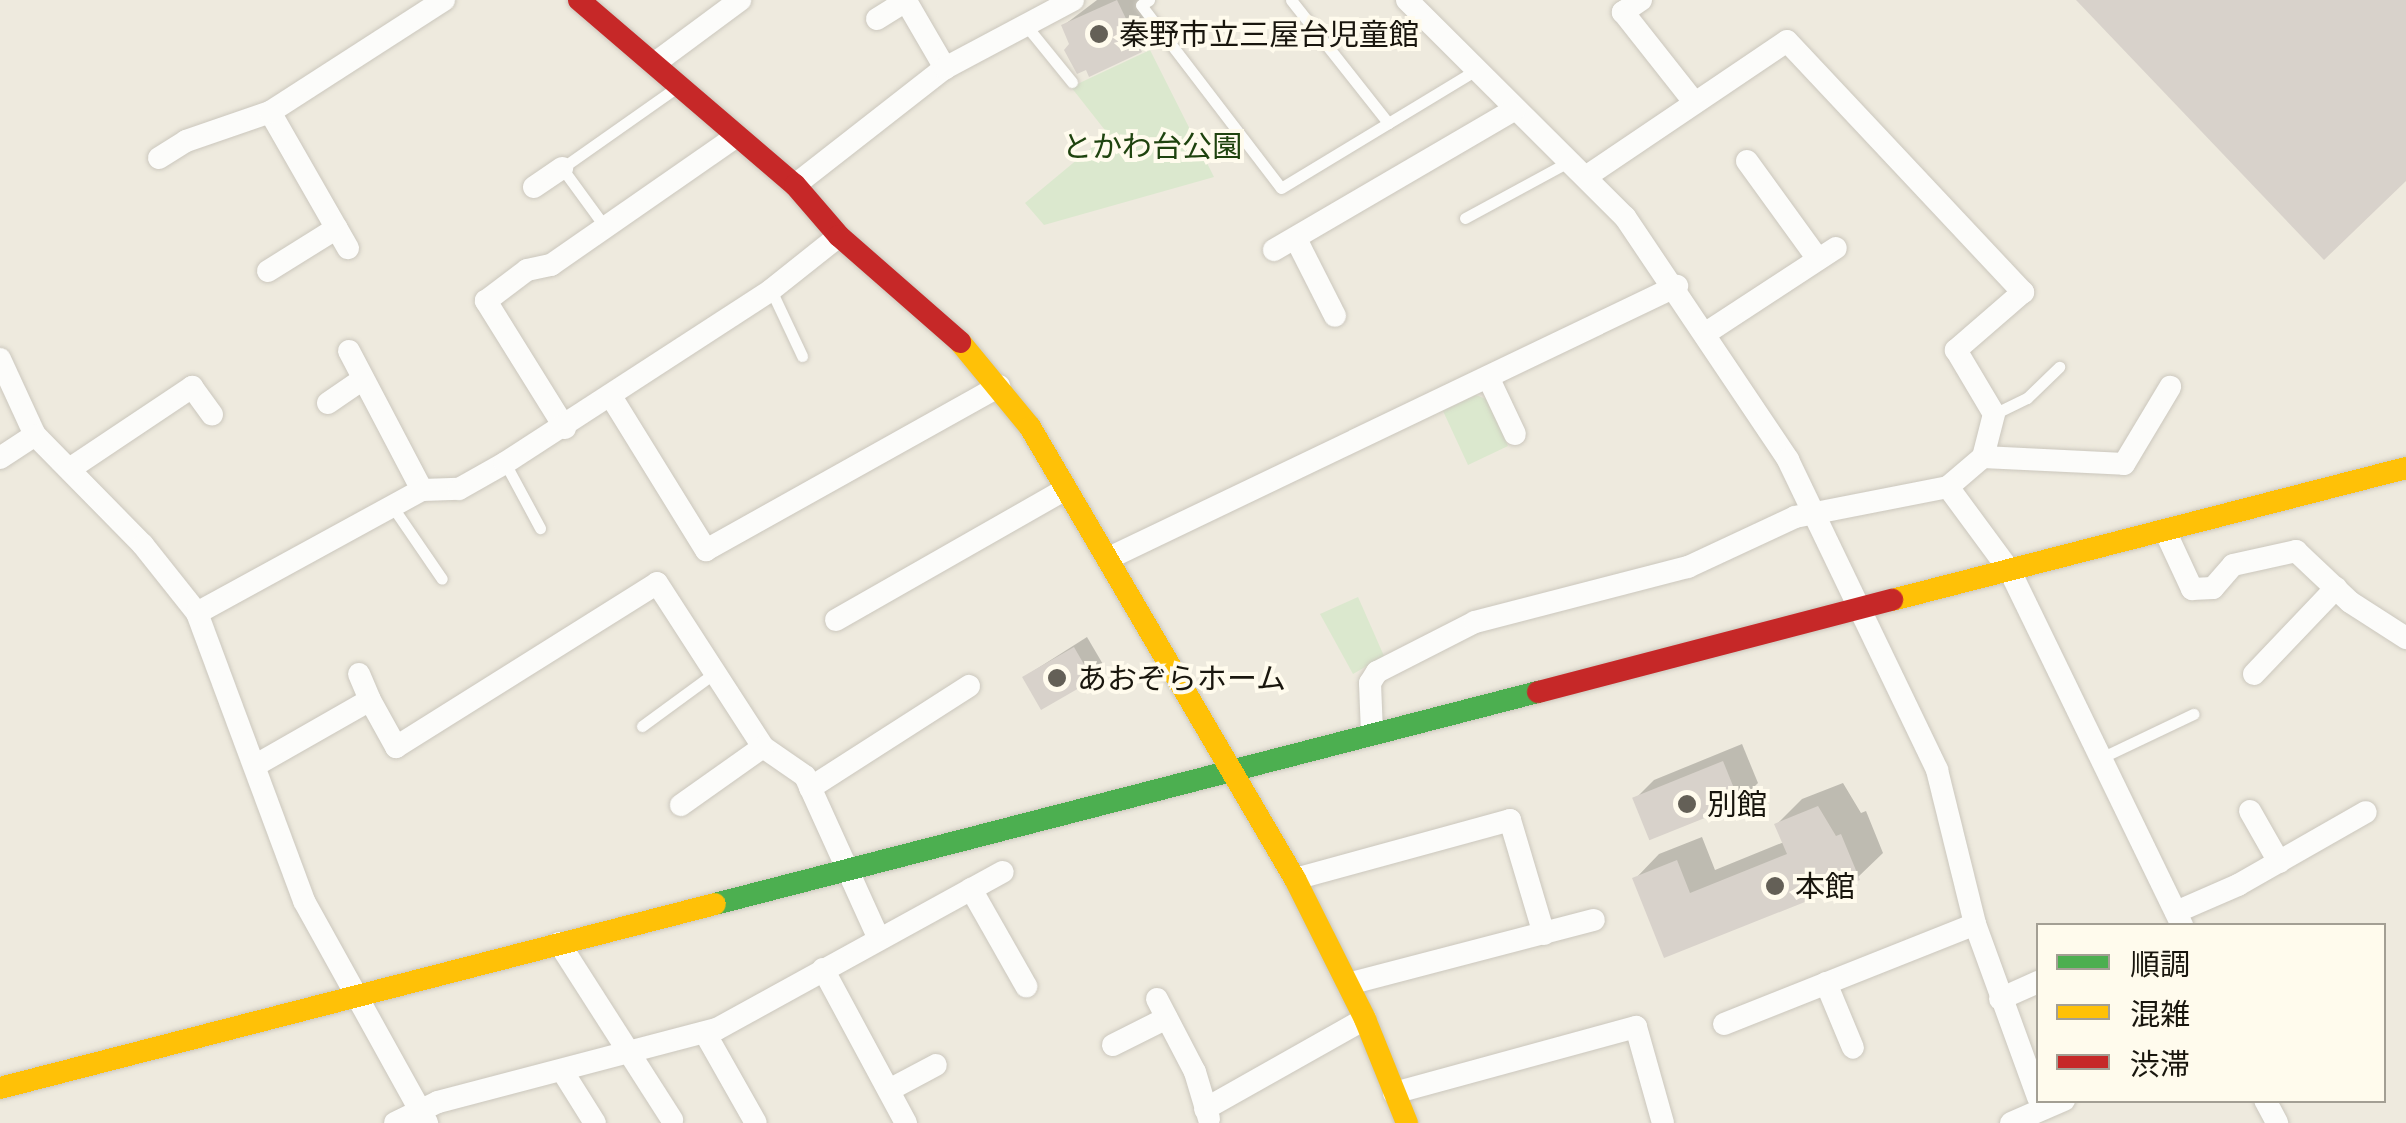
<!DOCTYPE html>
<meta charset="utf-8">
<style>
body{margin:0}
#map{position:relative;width:2406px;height:1123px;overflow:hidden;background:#eeeade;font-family:"Archivo Narrow","Noto Sans JP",sans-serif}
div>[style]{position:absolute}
.green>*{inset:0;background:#dbe8ce}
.shadow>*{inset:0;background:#0003}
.building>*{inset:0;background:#d8d2cb;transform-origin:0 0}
.roads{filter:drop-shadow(0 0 2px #cbc7bd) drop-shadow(0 0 2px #cbc7bd)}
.lane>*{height:11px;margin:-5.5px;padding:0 5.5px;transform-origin:5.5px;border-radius:5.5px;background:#fcfcfa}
.street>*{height:22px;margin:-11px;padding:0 11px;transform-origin:11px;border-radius:11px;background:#fcfcfa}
.fast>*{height:22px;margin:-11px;padding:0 11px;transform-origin:11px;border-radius:11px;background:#4caf50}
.slow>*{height:22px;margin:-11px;padding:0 11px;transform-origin:11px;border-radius:11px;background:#ffc107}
.jam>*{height:22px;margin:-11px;padding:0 11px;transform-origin:11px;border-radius:11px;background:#c62828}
.dots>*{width:28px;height:28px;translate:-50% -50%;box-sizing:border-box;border:5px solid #fffbed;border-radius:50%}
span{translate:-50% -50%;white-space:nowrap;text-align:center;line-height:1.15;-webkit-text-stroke:8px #fffbed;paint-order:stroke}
.poi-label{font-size:30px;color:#19160e}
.left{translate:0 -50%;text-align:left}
.park-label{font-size:30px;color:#1e430e}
.legend{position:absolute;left:2036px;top:923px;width:350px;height:180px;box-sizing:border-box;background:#fffbed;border:2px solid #a39f94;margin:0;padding:12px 18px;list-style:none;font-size:30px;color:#19160e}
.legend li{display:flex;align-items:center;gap:20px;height:50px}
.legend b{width:50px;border:2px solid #a39f94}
</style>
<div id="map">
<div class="green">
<i style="clip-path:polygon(1150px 50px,1214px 177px,1044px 225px,1025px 203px,1108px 134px,1071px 87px)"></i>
<i style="clip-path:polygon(1476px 395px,1486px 399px,1508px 446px,1468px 465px,1443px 411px)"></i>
<i style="clip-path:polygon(1358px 597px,1384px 656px,1353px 674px,1320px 614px)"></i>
</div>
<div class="shadow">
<i style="clip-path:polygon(1097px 0,1144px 0,1159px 31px,1140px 50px,1072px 44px,1064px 25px)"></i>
<i style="clip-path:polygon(1087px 637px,1104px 666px,1091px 678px,1024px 677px)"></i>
<i style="clip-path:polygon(1742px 744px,1758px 783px,1739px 802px,1635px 799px,1654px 780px)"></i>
<i style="clip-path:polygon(1843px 783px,1861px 813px,1866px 811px,1883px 853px,1858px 877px,1665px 955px,1635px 879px,1659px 854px,1702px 837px,1715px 870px,1784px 842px,1777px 824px,1802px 799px)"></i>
</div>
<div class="building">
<i style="clip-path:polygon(1117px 0,1142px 52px,1089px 77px,1086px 70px,1077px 74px,1064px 50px,1069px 44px,1061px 25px)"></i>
<i style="clip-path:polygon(2076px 0,2406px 0,2406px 181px,2324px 260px)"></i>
<i style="left:1074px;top:647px;width:38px;height:60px;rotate:60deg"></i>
<i style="left:1723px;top:761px;width:46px;height:98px;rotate:68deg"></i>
<i style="clip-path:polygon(1818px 806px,1836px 836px,1841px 834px,1860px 880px,1664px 958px,1632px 878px,1677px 860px,1690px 893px,1787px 854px,1774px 824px)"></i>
</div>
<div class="roads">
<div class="lane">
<i style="left:1149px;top:0;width:9px;rotate:148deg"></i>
<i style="left:1141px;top:5px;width:230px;rotate:52.6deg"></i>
<i style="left:1281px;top:188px;width:226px;rotate:-31.2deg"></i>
<i style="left:1291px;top:0;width:157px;rotate:51.7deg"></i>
<i style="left:1024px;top:23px;width:76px;rotate:50.9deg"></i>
<i style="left:1465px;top:218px;width:119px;rotate:-28.5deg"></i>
<i style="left:605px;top:227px;width:73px;rotate:-126.1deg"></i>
<i style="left:562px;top:168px;width:139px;rotate:-35.1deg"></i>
<i style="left:771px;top:290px;width:73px;rotate:64.8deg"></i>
<i style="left:1994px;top:414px;width:37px;rotate:-26deg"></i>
<i style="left:2027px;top:398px;width:45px;rotate:-44.1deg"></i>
<i style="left:505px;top:463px;width:74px;rotate:61.7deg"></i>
<i style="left:392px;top:506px;width:88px;rotate:55.6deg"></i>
<i style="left:642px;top:726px;width:88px;rotate:-36.2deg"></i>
<i style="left:2105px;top:756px;width:98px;rotate:-25.5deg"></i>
</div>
<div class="street">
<i style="left:1407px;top:0;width:308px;rotate:44.9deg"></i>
<i style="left:1625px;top:217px;width:293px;rotate:56.1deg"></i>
<i style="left:1788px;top:460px;width:344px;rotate:64.3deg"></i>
<i style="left:1937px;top:770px;width:159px;rotate:76.1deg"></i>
<i style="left:1975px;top:924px;width:184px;rotate:70deg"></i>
<i style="left:1641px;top:0;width:22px;rotate:146deg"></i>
<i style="left:1623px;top:12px;width:115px;rotate:51.7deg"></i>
<i style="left:877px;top:19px;width:34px;rotate:-32deg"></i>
<i style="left:906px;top:1px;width:78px;rotate:59.8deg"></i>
<i style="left:655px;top:63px;width:106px;rotate:-36.5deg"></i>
<i style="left:270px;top:112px;width:157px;rotate:60.2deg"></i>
<i style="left:159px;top:158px;width:32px;rotate:-32deg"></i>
<i style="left:186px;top:141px;width:89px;rotate:-19deg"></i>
<i style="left:270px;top:112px;width:207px;rotate:-32.8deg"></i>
<i style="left:1747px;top:161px;width:121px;rotate:54.1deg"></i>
<i style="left:1587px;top:176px;width:241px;rotate:-34deg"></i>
<i style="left:1787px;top:41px;width:345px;rotate:46.8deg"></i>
<i style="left:2023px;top:292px;width:89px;rotate:139.1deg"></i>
<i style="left:1956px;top:350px;width:74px;rotate:59.3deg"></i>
<i style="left:1994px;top:414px;width:44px;rotate:104.3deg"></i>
<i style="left:1983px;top:457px;width:46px;rotate:139.4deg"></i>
<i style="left:795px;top:185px;width:190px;rotate:-38deg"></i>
<i style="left:945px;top:68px;width:145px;rotate:-28deg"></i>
<i style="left:534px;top:187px;width:34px;rotate:-34deg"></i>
<i style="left:1296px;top:239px;width:86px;rotate:63.1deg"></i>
<i style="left:1274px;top:250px;width:279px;rotate:-30.3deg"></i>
<i style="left:268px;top:271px;width:81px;rotate:-31.9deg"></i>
<i style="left:1706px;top:333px;width:155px;rotate:-33.2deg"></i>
<i style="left:349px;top:351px;width:157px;rotate:62.3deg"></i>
<i style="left:0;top:359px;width:84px;rotate:65.3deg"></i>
<i style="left:35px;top:435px;width:154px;rotate:45.5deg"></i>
<i style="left:143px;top:545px;width:87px;rotate:51.5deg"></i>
<i style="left:197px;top:613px;width:307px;rotate:69.6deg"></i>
<i style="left:304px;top:901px;width:254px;rotate:61deg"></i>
<i style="left:1488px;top:377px;width:63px;rotate:64.7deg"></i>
<i style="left:612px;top:398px;width:179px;rotate:58.3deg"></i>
<i style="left:706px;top:550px;width:336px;rotate:-29.2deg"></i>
<i style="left:328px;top:403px;width:42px;rotate:-34.4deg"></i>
<i style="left:565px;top:428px;width:150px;rotate:-121.9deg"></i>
<i style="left:486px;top:301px;width:51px;rotate:-37.1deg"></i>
<i style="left:527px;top:270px;width:25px;rotate:-12deg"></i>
<i style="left:551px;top:265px;width:224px;rotate:-34.8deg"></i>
<i style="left:1983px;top:457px;width:141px;rotate:2.8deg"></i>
<i style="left:2124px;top:464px;width:90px;rotate:-59.1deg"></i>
<i style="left:0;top:458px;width:42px;rotate:-33.3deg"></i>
<i style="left:71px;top:468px;width:146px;rotate:-33.8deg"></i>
<i style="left:192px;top:387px;width:34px;rotate:54deg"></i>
<i style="left:2166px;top:533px;width:62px;rotate:65.1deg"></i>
<i style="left:2192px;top:589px;width:21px;rotate:-3deg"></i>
<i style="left:2213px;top:588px;width:30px;rotate:-49deg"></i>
<i style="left:2233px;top:565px;width:65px;rotate:-12.5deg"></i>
<i style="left:2296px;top:551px;width:74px;rotate:43.4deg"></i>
<i style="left:2350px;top:602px;width:67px;rotate:32.7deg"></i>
<i style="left:1109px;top:558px;width:630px;rotate:-25.59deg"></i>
<i style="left:197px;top:613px;width:256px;rotate:-28.7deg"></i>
<i style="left:422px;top:490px;width:37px;rotate:-2deg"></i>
<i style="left:459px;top:489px;width:53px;rotate:-29.5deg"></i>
<i style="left:505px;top:463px;width:317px;rotate:-33deg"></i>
<i style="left:771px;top:290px;width:87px;rotate:-38.5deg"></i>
<i style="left:836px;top:620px;width:262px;rotate:-29.7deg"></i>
<i style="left:359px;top:674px;width:28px;rotate:67deg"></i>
<i style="left:2254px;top:674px;width:119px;rotate:-46.4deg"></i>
<i style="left:1372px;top:733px;width:50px;rotate:-92.3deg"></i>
<i style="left:1370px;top:683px;width:13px;rotate:-58deg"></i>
<i style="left:1377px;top:672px;width:110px;rotate:-27deg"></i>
<i style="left:1475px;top:622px;width:220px;rotate:-14.5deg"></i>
<i style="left:1688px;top:567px;width:118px;rotate:-25deg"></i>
<i style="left:1795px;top:517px;width:156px;rotate:-11.1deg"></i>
<i style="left:1948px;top:487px;width:104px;rotate:53.6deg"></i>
<i style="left:2010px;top:571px;width:394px;rotate:64.1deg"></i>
<i style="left:256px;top:765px;width:131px;rotate:-29.7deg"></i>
<i style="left:370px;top:700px;width:54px;rotate:61deg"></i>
<i style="left:396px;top:747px;width:308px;rotate:-32.1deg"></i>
<i style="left:657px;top:583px;width:195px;rotate:57.1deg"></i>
<i style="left:763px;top:747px;width:51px;rotate:34.6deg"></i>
<i style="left:805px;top:776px;width:177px;rotate:65.6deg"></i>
<i style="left:810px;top:788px;width:189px;rotate:-32.7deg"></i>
<i style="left:681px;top:805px;width:100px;rotate:-35.3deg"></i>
<i style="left:2250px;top:811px;width:59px;rotate:60.4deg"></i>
<i style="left:1295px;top:879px;width:223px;rotate:-15.3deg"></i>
<i style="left:1510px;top:820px;width:119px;rotate:73.4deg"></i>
<i style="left:971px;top:889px;width:112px;rotate:60.4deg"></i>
<i style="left:2176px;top:912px;width:68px;rotate:-23.5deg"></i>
<i style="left:2238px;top:885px;width:147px;rotate:-29.7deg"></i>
<i style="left:559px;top:943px;width:210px;rotate:57.4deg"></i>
<i style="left:823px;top:969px;width:175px;rotate:61.7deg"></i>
<i style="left:1826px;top:983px;width:70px;rotate:67.4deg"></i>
<i style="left:1348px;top:984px;width:254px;rotate:-14.6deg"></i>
<i style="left:1157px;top:999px;width:82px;rotate:62.5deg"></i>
<i style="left:1195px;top:1072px;width:49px;rotate:73.4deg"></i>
<i style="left:2000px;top:999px;width:42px;rotate:-24.1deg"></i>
<i style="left:1724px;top:1024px;width:270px;rotate:-21.7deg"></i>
<i style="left:705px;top:1033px;width:103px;rotate:60.5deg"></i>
<i style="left:1113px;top:1045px;width:60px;rotate:-26.6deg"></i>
<i style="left:563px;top:1072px;width:60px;rotate:57.9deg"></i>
<i style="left:889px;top:1090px;width:53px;rotate:-28deg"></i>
<i style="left:1394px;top:1093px;width:251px;rotate:-15.3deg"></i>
<i style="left:1636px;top:1027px;width:100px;rotate:74.3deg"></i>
<i style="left:2265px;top:1100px;width:26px;rotate:62deg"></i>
<i style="left:1205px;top:1109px;width:184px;rotate:-29.4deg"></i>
<i style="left:395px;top:1123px;width:48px;rotate:-26deg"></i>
<i style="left:438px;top:1102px;width:288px;rotate:-14.7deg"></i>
<i style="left:717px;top:1029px;width:326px;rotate:-28.8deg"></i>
<i style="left:2011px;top:1123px;width:58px;rotate:-23.5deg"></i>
</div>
<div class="fast">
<i style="left:715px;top:904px;width:850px;rotate:-14.45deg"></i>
</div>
<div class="slow">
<i style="left:960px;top:342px;width:110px;rotate:50.5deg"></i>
<i style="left:1030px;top:427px;width:524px;rotate:59.62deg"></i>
<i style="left:1295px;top:879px;width:157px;rotate:63.4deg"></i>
<i style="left:1365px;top:1019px;width:112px;rotate:68deg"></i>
<i style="left:1892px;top:600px;width:531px;rotate:-14.4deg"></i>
<i style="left:0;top:1088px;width:738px;rotate:-14.43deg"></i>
</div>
<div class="jam">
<i style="left:579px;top:0;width:284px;rotate:40.6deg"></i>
<i style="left:795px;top:185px;width:67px;rotate:49.2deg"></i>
<i style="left:839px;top:236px;width:161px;rotate:41.2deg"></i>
<i style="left:1538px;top:692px;width:366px;rotate:-14.6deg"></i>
</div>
</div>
<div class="dots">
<i style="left:1099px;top:34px;background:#646057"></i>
<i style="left:1057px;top:678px;background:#646057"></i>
<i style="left:1687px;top:804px;background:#646057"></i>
<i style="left:1775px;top:886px;background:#646057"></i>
</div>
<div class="poi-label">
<span class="left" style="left:1119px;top:34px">秦野市立三屋台児童館</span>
<span class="left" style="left:1077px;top:678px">あおぞらホーム</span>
<span class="left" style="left:1707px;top:804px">別館</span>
<span class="left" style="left:1795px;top:886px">本館</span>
</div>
<div class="park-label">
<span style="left:1152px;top:146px">とかわ台公園</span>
</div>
<ul class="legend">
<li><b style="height:12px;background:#4caf50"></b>順調</li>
<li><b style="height:12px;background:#ffc107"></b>混雑</li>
<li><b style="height:12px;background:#c62828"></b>渋滞</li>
</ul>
</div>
